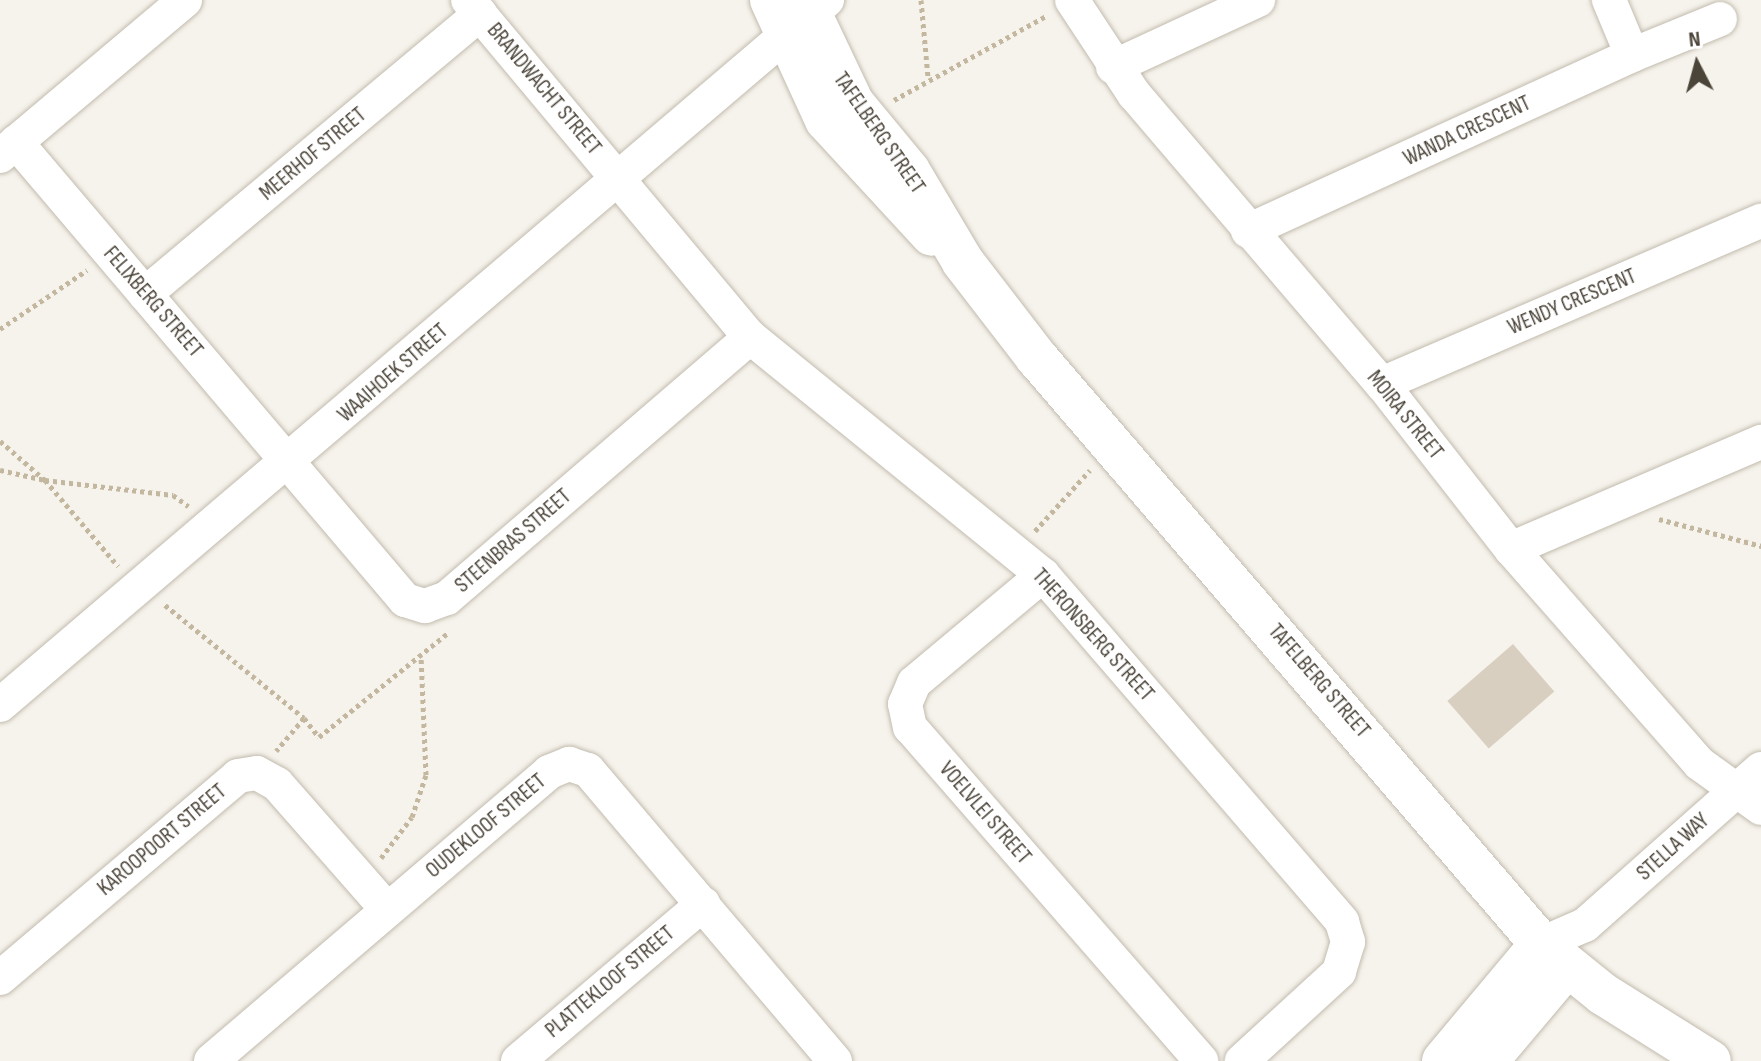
<!DOCTYPE html>
<style>
body{margin:0}
#map{position:relative;width:1761px;height:1061px;overflow:hidden;background:#f6f3ec;font-family:"Sofia Sans Condensed",sans-serif}
div>[style]{position:absolute}
.building>*{inset:0;background:#d8cfc1;transform-origin:0 0}
.path>*{height:5px;margin-top:-2.5px;transform-origin:0;background:repeating-linear-gradient(90deg,#c4b79f 0 4px,transparent 0 8px)}
.roads{filter:drop-shadow(0 0 2px #c2bbae) drop-shadow(0 0 2px #c2bbae)}
.minor>*{height:34px;margin:-17px;padding:0 17px;transform-origin:17px;border-radius:17px;background:#fff}
.tertiary>*{height:42px;margin:-21px;padding:0 21px;transform-origin:21px;border-radius:21px;background:#fff}
span{translate:-50% -50%;white-space:nowrap;text-align:center;line-height:1.15;-webkit-text-stroke:6px #fff;paint-order:stroke}
.street-label{font-size:22px;color:#4b4439}
.north{position:absolute;left:1657px;top:24px;width:80px;height:80px;-webkit-text-stroke:6px #fff;paint-order:stroke;rotate:354deg;font-size:22px;font-weight:700;line-height:32px;text-align:center;color:#4b4439}
.north::after{content:'';display:block;margin:auto;width:28px;height:36px;background:#4b4439;clip-path:polygon(50% 0,100% 100%,50% 72%,0 100%)}
</style>
<div id="map">
<div class="building">
<i style="left:1513px;top:644px;width:63px;height:87px;rotate:49deg"></i>
</div>
<div class="path">
<i style="left:921px;top:0;width:77px;rotate:84.8deg"></i>
<i style="left:894px;top:100px;width:174px;rotate:-28.9deg"></i>
<i style="left:0;top:329px;width:105px;rotate:-34.1deg"></i>
<i style="left:0;top:441px;width:60px;rotate:40.9deg"></i>
<i style="left:45px;top:480px;width:129px;rotate:6.7deg"></i>
<i style="left:173px;top:495px;width:19px;rotate:36deg"></i>
<i style="left:0;top:470px;width:46px;rotate:12.5deg"></i>
<i style="left:45px;top:480px;width:113px;rotate:49.7deg"></i>
<i style="left:1659px;top:519px;width:106px;rotate:14.8deg"></i>
<i style="left:1035px;top:531px;width:82px;rotate:-48deg"></i>
<i style="left:165px;top:605px;width:179px;rotate:39.1deg"></i>
<i style="left:304px;top:718px;width:43px;rotate:130.3deg"></i>
<i style="left:304px;top:718px;width:24px;rotate:52deg"></i>
<i style="left:319px;top:737px;width:167px;rotate:-38.9deg"></i>
<i style="left:381px;top:858px;width:51px;rotate:-52.9deg"></i>
<i style="left:412px;top:817px;width:44px;rotate:-71.6deg"></i>
<i style="left:426px;top:775px;width:120px;rotate:-92.4deg"></i>
</div>
<div class="roads">
<div class="minor">
<i style="left:468px;top:0;width:439px;rotate:50.1deg"></i>
<i style="left:750px;top:337px;width:377px;rotate:39.1deg"></i>
<i style="left:1043px;top:575px;width:458px;rotate:49.2deg"></i>
<i style="left:1342px;top:922px;width:21px;rotate:73deg"></i>
<i style="left:1348px;top:942px;width:31px;rotate:107deg"></i>
<i style="left:1339px;top:972px;width:132px;rotate:137.5deg"></i>
<i style="left:1072px;top:0;width:113px;rotate:56.6deg"></i>
<i style="left:1134px;top:94px;width:382px;rotate:49.5deg"></i>
<i style="left:1382px;top:384px;width:209px;rotate:52deg"></i>
<i style="left:1511px;top:549px;width:286px;rotate:48.7deg"></i>
<i style="left:1700px;top:764px;width:75px;rotate:35.8deg"></i>
<i style="left:1632px;top:55px;width:95px;rotate:-22.2deg"></i>
<i style="left:1113px;top:67px;width:160px;rotate:-24.8deg"></i>
<i style="left:16px;top:142px;width:601px;rotate:49.66deg"></i>
<i style="left:405px;top:600px;width:21px;rotate:17deg"></i>
<i style="left:425px;top:606px;width:23px;rotate:-20deg"></i>
<i style="left:447px;top:598px;width:400px;rotate:-40.7deg"></i>
<i style="left:0;top:156px;width:242px;rotate:-40.1deg"></i>
<i style="left:1248px;top:231px;width:422px;rotate:-24.6deg"></i>
<i style="left:1632px;top:55px;width:60px;rotate:-112.7deg"></i>
<i style="left:145px;top:294px;width:437px;rotate:-39.9deg"></i>
<i style="left:1382px;top:384px;width:413px;rotate:-23.3deg"></i>
<i style="left:1511px;top:549px;width:272px;rotate:-23.2deg"></i>
<i style="left:1043px;top:575px;width:168px;rotate:140.1deg"></i>
<i style="left:914px;top:683px;width:23px;rotate:113deg"></i>
<i style="left:905px;top:704px;width:24px;rotate:78deg"></i>
<i style="left:910px;top:727px;width:443px;rotate:48.9deg"></i>
<i style="left:0;top:705px;width:1087px;rotate:-40.45deg"></i>
<i style="left:1541px;top:944px;width:48px;rotate:-23.4deg"></i>
<i style="left:1585px;top:925px;width:235px;rotate:-41.6deg"></i>
<i style="left:0;top:978px;width:312px;rotate:-40.3deg"></i>
<i style="left:238px;top:776px;width:19px;rotate:-9deg"></i>
<i style="left:257px;top:773px;width:23px;rotate:29deg"></i>
<i style="left:277px;top:784px;width:167px;rotate:48.7deg"></i>
<i style="left:211px;top:1061px;width:445px;rotate:-40.5deg"></i>
<i style="left:549px;top:772px;width:22px;rotate:-22deg"></i>
<i style="left:569px;top:764px;width:20px;rotate:18deg"></i>
<i style="left:588px;top:770px;width:382px;rotate:49.7deg"></i>
<i style="left:518px;top:1061px;width:243px;rotate:-40.3deg"></i>
</div>
<div class="tertiary">
<i style="left:771px;top:0;width:132px;rotate:65.4deg"></i>
<i style="left:826px;top:120px;width:156px;rotate:47.3deg"></i>
<i style="left:804px;top:0;width:114px;rotate:64.6deg"></i>
<i style="left:853px;top:103px;width:88px;rotate:50.5deg"></i>
<i style="left:909px;top:171px;width:106px;rotate:59.3deg"></i>
<i style="left:963px;top:262px;width:121px;rotate:52.4deg"></i>
<i style="left:1037px;top:358px;width:773px;rotate:49.3deg"></i>
<i style="left:1541px;top:944px;width:80px;rotate:38.9deg"></i>
<i style="left:1603px;top:994px;width:126px;rotate:32.1deg"></i>
<i style="left:1443px;top:1061px;width:153px;rotate:-50.1deg"></i>
<i style="left:1487px;top:1061px;width:124px;rotate:-49.9deg"></i>
</div>
</div>
<div class="street-label">
<span style="left:544px;top:89px;rotate:50deg">BRANDWACHT STREET</span>
<span style="left:1467px;top:131px;rotate:-25deg">WANDA CRESCENT</span>
<span style="left:879px;top:133px;rotate:55deg">TAFELBERG STREET</span>
<span style="left:313px;top:154px;rotate:-40deg">MEERHOF STREET</span>
<span style="left:153px;top:302px;rotate:49deg">FELIXBERG STREET</span>
<span style="left:1572px;top:302px;rotate:-23deg">WENDY CRESCENT</span>
<span style="left:393px;top:373px;rotate:-41deg">WAAIHOEK STREET</span>
<span style="left:1405px;top:415px;rotate:51deg">MOIRA STREET</span>
<span style="left:513px;top:541px;rotate:-41deg">STEENBRAS STREET</span>
<span style="left:1093px;top:635px;rotate:48deg">THERONSBERG STREET</span>
<span style="left:1319px;top:681px;rotate:49deg">TAFELBERG STREET</span>
<span style="left:985px;top:813px;rotate:49deg">VOELVLEI STREET</span>
<span style="left:486px;top:826px;rotate:-40deg">OUDEKLOOF STREET</span>
<span style="left:162px;top:840px;rotate:-40deg">KAROOPOORT STREET</span>
<span style="left:1673px;top:847px;rotate:-42deg">STELLA WAY</span>
<span style="left:610px;top:982px;rotate:-40deg">PLATTEKLOOF STREET</span>
</div>
<div class="north">N</div>
</div>
